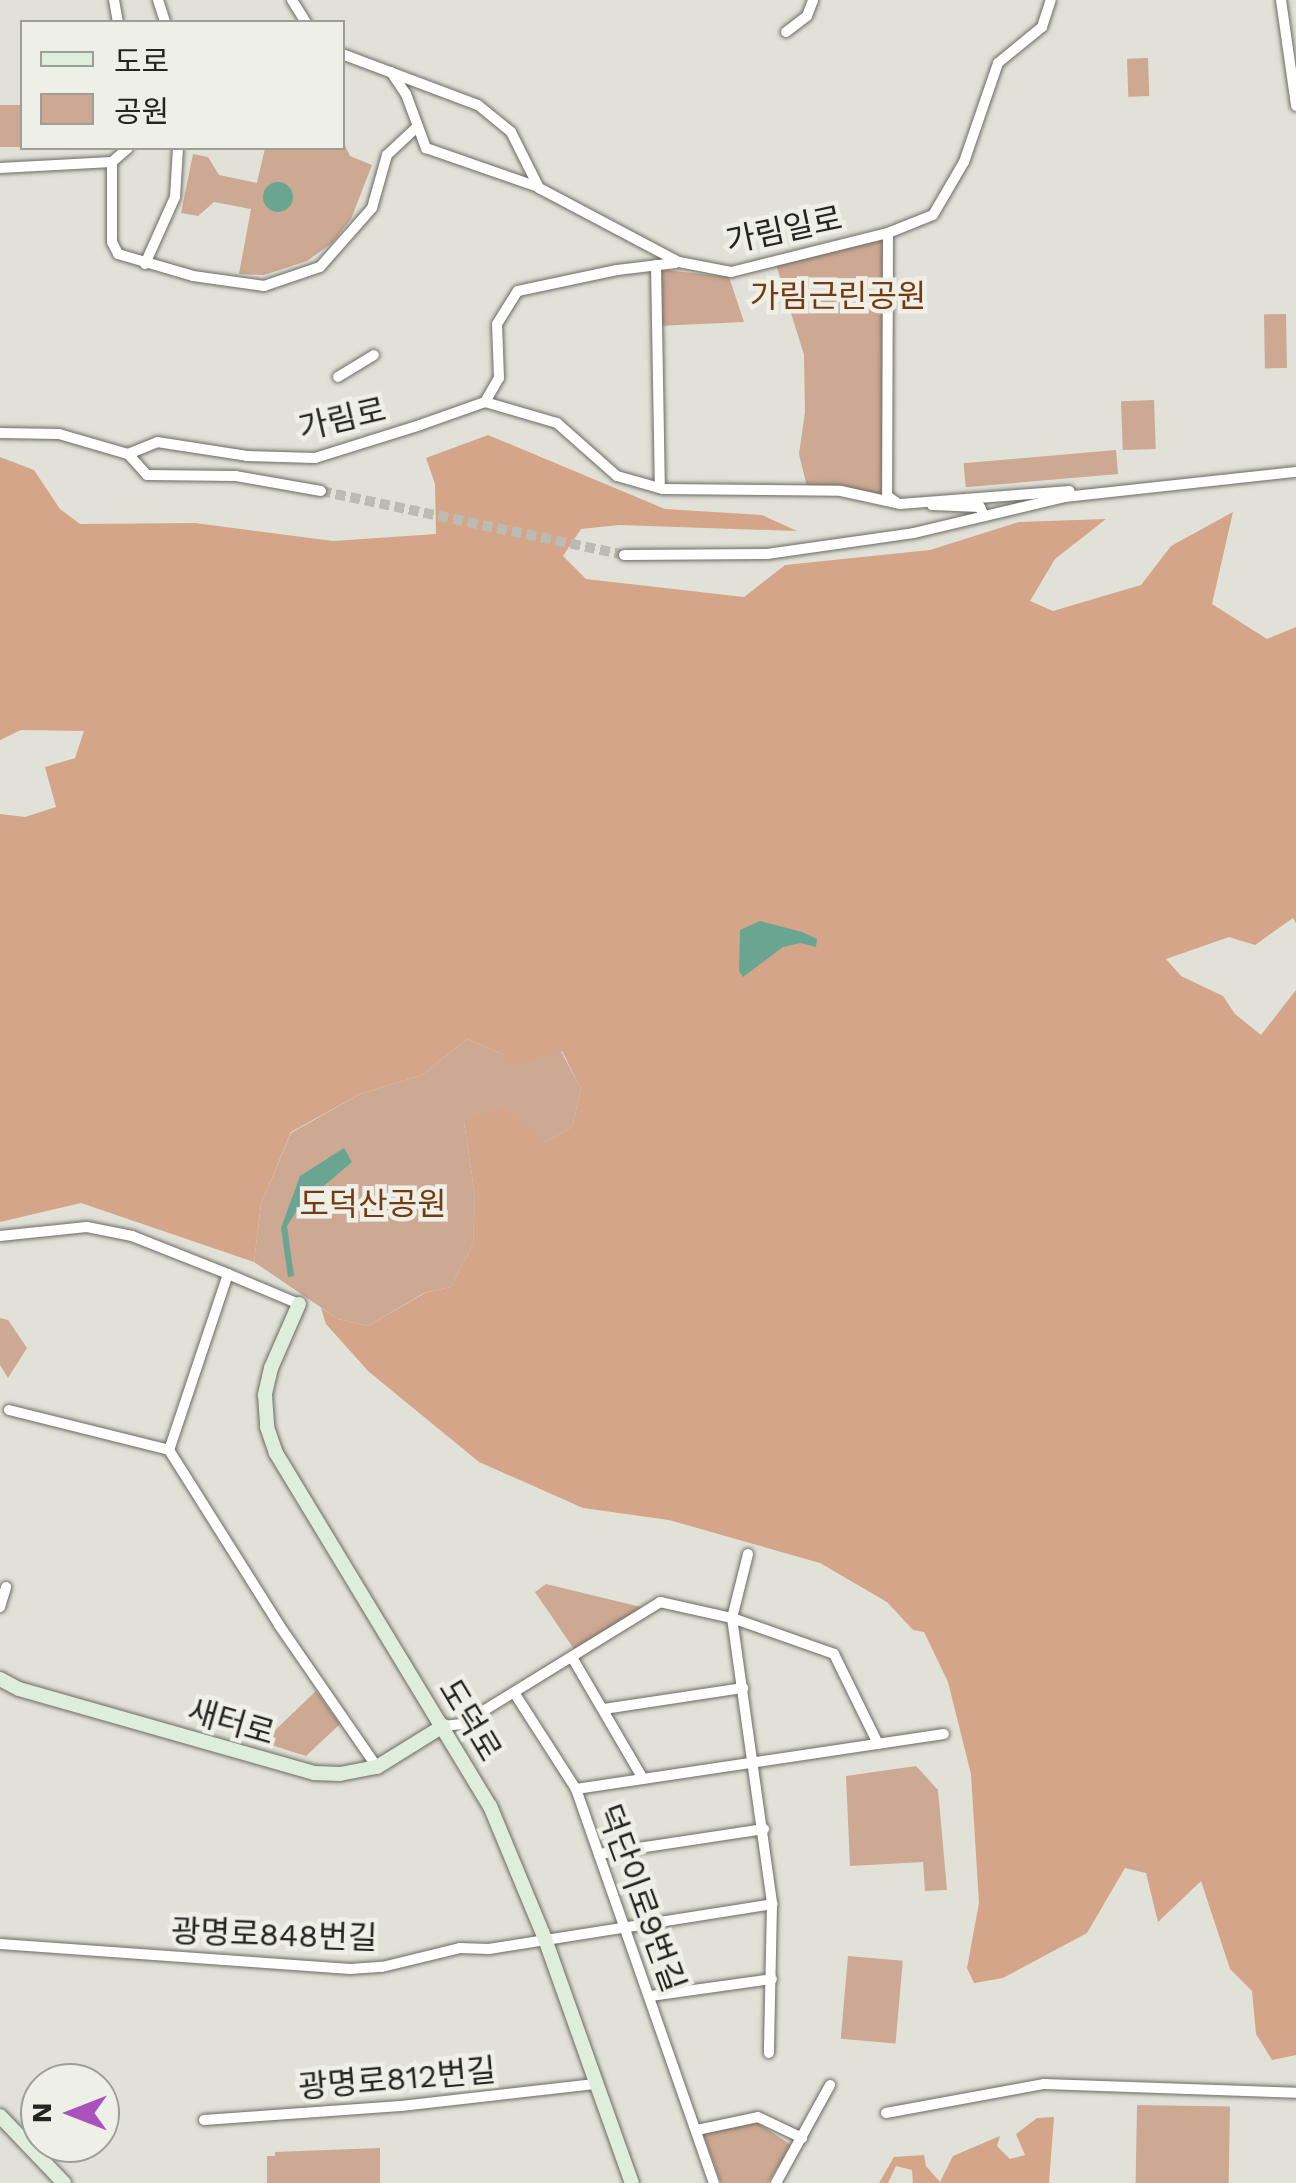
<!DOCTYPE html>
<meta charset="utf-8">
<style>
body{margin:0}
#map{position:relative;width:1296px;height:2183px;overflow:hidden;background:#e1e1d8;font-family:"Work Sans","Noto Sans KR",sans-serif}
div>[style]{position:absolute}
.green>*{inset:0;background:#cda893;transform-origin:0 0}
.forest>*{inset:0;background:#d5a58a}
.water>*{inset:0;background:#6aa591}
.round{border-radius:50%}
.street-tunnel>*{height:10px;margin-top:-5px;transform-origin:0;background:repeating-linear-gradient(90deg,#bbbbb3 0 10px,transparent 0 15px)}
.roads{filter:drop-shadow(0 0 2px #6b6b63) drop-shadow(0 0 2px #6b6b63)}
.street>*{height:10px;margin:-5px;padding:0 5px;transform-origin:5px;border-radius:5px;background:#fff}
.secondary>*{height:14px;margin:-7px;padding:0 7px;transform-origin:7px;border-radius:7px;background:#dfeddc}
span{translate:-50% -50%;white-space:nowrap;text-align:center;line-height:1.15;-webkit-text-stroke:9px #eeefe6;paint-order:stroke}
.street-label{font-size:32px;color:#242421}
.park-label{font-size:32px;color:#763a10}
.legend{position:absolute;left:20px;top:20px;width:325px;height:130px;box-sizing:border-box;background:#eeefe6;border:2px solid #9d9e97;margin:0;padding:12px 18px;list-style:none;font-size:30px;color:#242421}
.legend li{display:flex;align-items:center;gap:20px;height:50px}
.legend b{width:50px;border:2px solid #9d9e97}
.north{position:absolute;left:20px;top:2063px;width:100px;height:100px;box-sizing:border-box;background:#eeefe6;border:2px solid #9d9e97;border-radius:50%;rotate:270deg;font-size:28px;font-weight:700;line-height:40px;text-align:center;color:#242421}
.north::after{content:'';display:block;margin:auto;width:35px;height:45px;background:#aa51be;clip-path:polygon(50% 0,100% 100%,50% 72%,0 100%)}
</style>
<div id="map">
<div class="green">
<i style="left:1148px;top:58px;width:38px;height:21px;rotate:88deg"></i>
<i style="left:22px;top:105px;width:42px;height:22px;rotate:90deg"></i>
<i style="clip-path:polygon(343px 141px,350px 156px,372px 165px,351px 219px,332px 243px,307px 261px,264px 275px,239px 274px,251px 209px,214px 202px,198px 216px,181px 213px,193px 154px,208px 157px,219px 175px,257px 183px,265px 148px,342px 148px)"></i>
<i style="clip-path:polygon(888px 233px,887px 496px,808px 491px,799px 454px,805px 412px,804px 355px,775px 261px)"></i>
<i style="clip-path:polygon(656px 269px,729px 277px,744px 322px,657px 326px)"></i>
<i style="left:1286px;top:314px;width:54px;height:22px;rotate:89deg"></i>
<i style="left:1154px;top:400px;width:49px;height:33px;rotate:88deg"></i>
<i style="left:1116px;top:450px;width:24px;height:153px;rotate:85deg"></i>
<i style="clip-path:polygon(467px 1039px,503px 1054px,561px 1051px,581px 1089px,572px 1127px,545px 1142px,464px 1122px,475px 1196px,473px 1244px,451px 1287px,424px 1293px,368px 1326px,338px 1319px,254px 1262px,261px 1204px,291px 1133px,360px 1094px,422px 1075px)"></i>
<i style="clip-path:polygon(0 1318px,8px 1320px,27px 1348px,8px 1378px,0 1365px)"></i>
<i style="clip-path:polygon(546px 1584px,645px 1608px,574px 1649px,535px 1592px)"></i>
<i style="clip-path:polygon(316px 1691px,340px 1724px,306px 1756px,268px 1744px,275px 1740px,271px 1734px)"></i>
<i style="clip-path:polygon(916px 1766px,938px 1790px,947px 1890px,925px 1891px,923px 1862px,850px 1866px,846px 1776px)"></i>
<i style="left:848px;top:1956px;width:55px;height:83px;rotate:5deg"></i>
<i style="left:1137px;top:2105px;width:93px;height:78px;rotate:1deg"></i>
<i style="clip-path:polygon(758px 2123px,791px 2145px,768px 2183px,721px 2183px,703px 2133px)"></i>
<i style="clip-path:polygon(380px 2148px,380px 2183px,267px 2183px,267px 2156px,275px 2156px,275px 2152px)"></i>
</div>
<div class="forest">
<i style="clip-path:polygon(488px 435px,665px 509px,762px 515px,797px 531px,619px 525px,581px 529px,563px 556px,586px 579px,744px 597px,785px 565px,930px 550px,1019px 522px,1106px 519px,1055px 559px,1030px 601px,1053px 611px,1141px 585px,1171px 546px,1233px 512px,1212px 604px,1267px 639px,1296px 627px,1296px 923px,1293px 918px,1255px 945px,1229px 937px,1166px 959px,1181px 976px,1223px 996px,1235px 1014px,1261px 1035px,1296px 990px,1296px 2055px,1272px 2060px,1256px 2034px,1252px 1991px,1230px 1969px,1201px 1881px,1158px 1922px,1146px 1873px,1125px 1868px,1087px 1933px,1003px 1978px,974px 1983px,967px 1968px,979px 1903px,971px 1774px,948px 1682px,924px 1632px,913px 1630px,887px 1602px,820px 1563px,669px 1520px,583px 1508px,479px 1462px,368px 1371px,326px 1324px,321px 1308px,338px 1319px,368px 1326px,425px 1293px,451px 1287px,473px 1244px,475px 1196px,464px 1122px,504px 1107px,545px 1142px,572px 1127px,581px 1089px,562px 1051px,508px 1068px,503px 1054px,467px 1039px,422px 1075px,360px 1094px,291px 1132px,261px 1204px,254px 1262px,81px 1203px,0 1222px,0 814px,25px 817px,56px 807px,45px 767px,75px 758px,84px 731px,21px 730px,0 740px,0 457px,34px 470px,60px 509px,80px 524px,195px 523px,333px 541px,436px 534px,435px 484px,426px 458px)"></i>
<i style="clip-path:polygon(1054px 2117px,1049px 2183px,913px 2183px,912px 2170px,896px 2166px,888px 2183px,879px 2183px,894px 2157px,924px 2155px,926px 2166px,940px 2182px,953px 2156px,1000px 2136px,997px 2146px,1010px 2159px,1025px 2155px,1016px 2134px,1037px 2118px)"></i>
</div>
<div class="water">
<i class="round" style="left:263px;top:182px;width:30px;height:30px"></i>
<i style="clip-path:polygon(760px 921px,802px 932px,817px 939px,816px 947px,801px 943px,783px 947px,743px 977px,739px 971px,740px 930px)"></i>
<i style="clip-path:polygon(344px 1148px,352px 1162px,299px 1207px,287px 1226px,294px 1276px,288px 1277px,281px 1228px,300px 1176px)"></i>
</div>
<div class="street-tunnel">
<i style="left:321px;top:491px;width:310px;rotate:11.9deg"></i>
</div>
<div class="roads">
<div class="street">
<i style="left:114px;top:0;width:22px;rotate:80deg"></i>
<i style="left:158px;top:0;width:23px;rotate:72deg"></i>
<i style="left:292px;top:0;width:26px;rotate:58deg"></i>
<i style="left:1281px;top:0;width:107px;rotate:81.9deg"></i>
<i style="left:786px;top:32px;width:26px;rotate:-37deg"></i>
<i style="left:807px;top:16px;width:17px;rotate:-69deg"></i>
<i style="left:342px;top:54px;width:145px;rotate:20.6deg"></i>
<i style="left:478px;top:105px;width:43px;rotate:39.3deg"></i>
<i style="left:511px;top:132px;width:63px;rotate:63.4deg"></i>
<i style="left:539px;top:188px;width:158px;rotate:27.9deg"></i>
<i style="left:679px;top:262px;width:53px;rotate:10.9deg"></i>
<i style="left:731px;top:272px;width:162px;rotate:-14deg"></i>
<i style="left:888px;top:233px;width:48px;rotate:-21.8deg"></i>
<i style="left:933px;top:215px;width:61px;rotate:-59.7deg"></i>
<i style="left:964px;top:162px;width:105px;rotate:-71deg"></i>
<i style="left:998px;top:63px;width:57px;rotate:-39.3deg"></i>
<i style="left:1042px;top:27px;width:28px;rotate:-72deg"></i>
<i style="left:391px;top:72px;width:27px;rotate:56deg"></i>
<i style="left:406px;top:94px;width:58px;rotate:69.7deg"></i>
<i style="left:426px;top:148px;width:119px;rotate:19.2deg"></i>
<i style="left:112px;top:162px;width:80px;rotate:90deg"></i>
<i style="left:112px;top:242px;width:13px;rotate:63deg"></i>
<i style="left:118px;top:254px;width:78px;rotate:16.3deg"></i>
<i style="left:193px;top:276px;width:72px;rotate:8deg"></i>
<i style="left:264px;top:286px;width:59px;rotate:-18.7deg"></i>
<i style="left:320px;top:267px;width:79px;rotate:-48.6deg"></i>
<i style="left:372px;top:208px;width:55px;rotate:-74.2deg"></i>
<i style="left:387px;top:155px;width:42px;rotate:-43.1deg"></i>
<i style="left:0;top:168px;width:112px;rotate:-3.1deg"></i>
<i style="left:112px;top:162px;width:21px;rotate:-41deg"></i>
<i style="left:888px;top:233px;width:263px;rotate:90.2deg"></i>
<i style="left:887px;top:496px;width:11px;rotate:34deg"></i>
<i style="left:145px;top:264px;width:73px;rotate:-65.9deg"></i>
<i style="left:175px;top:197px;width:49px;rotate:-86.5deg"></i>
<i style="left:656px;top:265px;width:223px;rotate:89deg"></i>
<i style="left:338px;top:377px;width:42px;rotate:-31.4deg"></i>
<i style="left:485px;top:402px;width:75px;rotate:16.3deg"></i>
<i style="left:557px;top:423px;width:80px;rotate:41.5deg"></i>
<i style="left:617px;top:476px;width:48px;rotate:15.8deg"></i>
<i style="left:663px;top:489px;width:178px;rotate:0.6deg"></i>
<i style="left:841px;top:491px;width:60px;rotate:12.4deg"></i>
<i style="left:900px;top:504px;width:170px;rotate:-4.4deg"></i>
<i style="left:0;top:433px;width:59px;rotate:1deg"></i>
<i style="left:59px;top:434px;width:72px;rotate:16.2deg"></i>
<i style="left:321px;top:491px;width:86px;rotate:-170deg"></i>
<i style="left:236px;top:476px;width:89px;rotate:-179.4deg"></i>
<i style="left:147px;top:475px;width:28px;rotate:-132deg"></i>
<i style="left:128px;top:454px;width:31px;rotate:-22deg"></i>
<i style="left:157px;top:442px;width:91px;rotate:8.8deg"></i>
<i style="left:247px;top:456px;width:68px;rotate:1.7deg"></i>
<i style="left:315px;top:458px;width:110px;rotate:-17.4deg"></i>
<i style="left:420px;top:425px;width:69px;rotate:-19.5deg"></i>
<i style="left:485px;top:402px;width:28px;rotate:-60deg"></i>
<i style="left:499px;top:378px;width:54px;rotate:-92.1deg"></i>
<i style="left:497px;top:324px;width:39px;rotate:-58deg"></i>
<i style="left:518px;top:291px;width:101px;rotate:-12deg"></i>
<i style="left:617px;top:270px;width:59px;rotate:-6.8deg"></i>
<i style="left:932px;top:505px;width:48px;rotate:2.4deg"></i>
<i style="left:980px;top:507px;width:10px;rotate:66deg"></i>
<i style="left:624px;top:555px;width:143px;rotate:-0.4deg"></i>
<i style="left:767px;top:554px;width:148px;rotate:-8.1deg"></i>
<i style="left:914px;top:533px;width:155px;rotate:-13.4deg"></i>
<i style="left:1065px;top:497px;width:232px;rotate:-6.2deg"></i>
<i style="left:0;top:1236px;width:87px;rotate:-5.9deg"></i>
<i style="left:87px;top:1227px;width:46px;rotate:11.3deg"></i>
<i style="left:132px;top:1236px;width:103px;rotate:21.6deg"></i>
<i style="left:299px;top:1304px;width:77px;rotate:-157.1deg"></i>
<i style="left:228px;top:1274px;width:186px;rotate:108.5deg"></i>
<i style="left:169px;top:1450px;width:207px;rotate:57.8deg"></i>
<i style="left:279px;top:1625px;width:173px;rotate:55.4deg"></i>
<i style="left:9px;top:1410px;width:165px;rotate:14deg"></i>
<i style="left:748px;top:1554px;width:66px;rotate:104deg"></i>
<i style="left:732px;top:1618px;width:289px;rotate:82deg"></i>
<i style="left:772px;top:1904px;width:149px;rotate:91.2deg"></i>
<i style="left:0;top:1607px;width:21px;rotate:-73deg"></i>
<i style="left:573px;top:1659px;width:139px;rotate:59.7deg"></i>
<i style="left:515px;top:1694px;width:113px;rotate:57.3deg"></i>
<i style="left:576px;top:1789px;width:417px;rotate:70.7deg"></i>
<i style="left:604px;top:1709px;width:141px;rotate:-8.6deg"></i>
<i style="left:443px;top:1726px;width:19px;rotate:-6deg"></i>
<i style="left:462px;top:1724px;width:233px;rotate:-31.6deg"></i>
<i style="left:660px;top:1602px;width:74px;rotate:12.5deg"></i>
<i style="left:732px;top:1618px;width:108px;rotate:19.4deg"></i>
<i style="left:834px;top:1654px;width:100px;rotate:63.9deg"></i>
<i style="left:576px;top:1789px;width:372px;rotate:-8.5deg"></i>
<i style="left:599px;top:1854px;width:167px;rotate:-8.6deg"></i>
<i style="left:0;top:1944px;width:351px;rotate:4.1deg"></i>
<i style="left:350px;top:1969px;width:32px;rotate:-4deg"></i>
<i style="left:382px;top:1967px;width:80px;rotate:-13.7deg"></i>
<i style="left:460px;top:1948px;width:29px;rotate:2deg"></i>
<i style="left:489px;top:1949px;width:287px;rotate:-9deg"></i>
<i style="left:650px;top:1996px;width:123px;rotate:-7.9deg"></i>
<i style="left:886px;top:2113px;width:161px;rotate:-10.4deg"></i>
<i style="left:1044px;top:2084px;width:252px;rotate:2deg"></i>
<i style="left:204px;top:2120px;width:197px;rotate:-4.1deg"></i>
<i style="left:401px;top:2106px;width:195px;rotate:-6.5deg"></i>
<i style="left:697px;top:2130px;width:62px;rotate:-12deg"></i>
<i style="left:758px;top:2117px;width:49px;rotate:25.5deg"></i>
<i style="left:776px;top:2183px;width:112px;rotate:-61.1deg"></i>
</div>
<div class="secondary">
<i style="left:299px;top:1304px;width:70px;rotate:113.6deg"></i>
<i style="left:271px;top:1368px;width:28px;rotate:103deg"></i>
<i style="left:265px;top:1395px;width:32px;rotate:86deg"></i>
<i style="left:267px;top:1427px;width:28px;rotate:71deg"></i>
<i style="left:276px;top:1453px;width:413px;rotate:58.8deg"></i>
<i style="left:490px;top:1806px;width:144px;rotate:67.5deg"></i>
<i style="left:545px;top:1939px;width:259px;rotate:70.4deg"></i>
<i style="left:0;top:1679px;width:21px;rotate:28deg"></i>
<i style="left:19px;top:1689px;width:307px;rotate:15.9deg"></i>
<i style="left:314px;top:1773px;width:26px;rotate:2deg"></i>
<i style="left:340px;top:1774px;width:38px;rotate:-11deg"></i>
<i style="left:377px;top:1767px;width:78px;rotate:-31.8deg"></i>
<i style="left:0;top:2116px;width:93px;rotate:46.3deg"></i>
</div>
</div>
<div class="street-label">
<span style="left:784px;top:230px;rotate:-12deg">가림일로</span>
<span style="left:342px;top:419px;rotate:-13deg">가림로</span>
<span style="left:470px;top:1720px;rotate:59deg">도덕로</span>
<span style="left:231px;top:1722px;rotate:16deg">새터로</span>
<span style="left:641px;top:1898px;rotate:70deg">덕단이로9번길</span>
<span style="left:274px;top:1935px;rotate:2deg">광명로848번길</span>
<span style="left:397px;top:2079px;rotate:-5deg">광명로812번길</span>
</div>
<div class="park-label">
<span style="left:838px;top:296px">가림근린공원</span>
<span style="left:373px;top:1204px">도덕산공원</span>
</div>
<ul class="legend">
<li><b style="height:12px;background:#dfeddc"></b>도로</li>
<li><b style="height:28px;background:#cda893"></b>공원</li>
</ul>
<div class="north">N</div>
</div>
